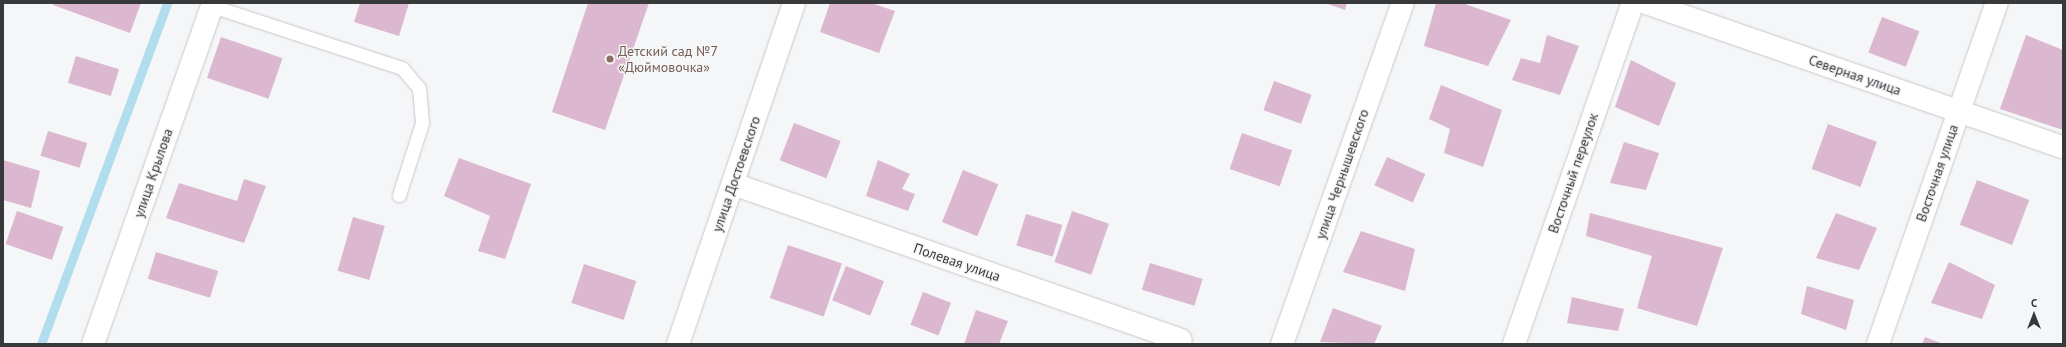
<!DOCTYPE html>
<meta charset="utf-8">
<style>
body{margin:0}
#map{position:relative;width:2066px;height:347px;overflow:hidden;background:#f5f6f8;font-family:"PT Sans",sans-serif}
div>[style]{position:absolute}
.stream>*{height:9px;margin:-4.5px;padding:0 4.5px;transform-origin:4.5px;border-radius:4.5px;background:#b1ddee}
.building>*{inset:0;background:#dbb8d0;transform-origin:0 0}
.roads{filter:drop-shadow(0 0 1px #c7c8ca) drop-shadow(0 0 1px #c7c8ca)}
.service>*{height:13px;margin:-6.5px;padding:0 6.5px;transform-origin:6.5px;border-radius:6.5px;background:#fff}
.minor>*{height:22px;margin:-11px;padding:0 11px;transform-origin:11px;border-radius:11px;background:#fff}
.dots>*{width:11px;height:11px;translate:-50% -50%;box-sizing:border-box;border:2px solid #f5f6f8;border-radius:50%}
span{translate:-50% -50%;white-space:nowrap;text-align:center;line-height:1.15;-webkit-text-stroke:3px #f5f6f8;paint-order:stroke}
.education-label{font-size:14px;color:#785e54}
.left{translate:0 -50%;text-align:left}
.street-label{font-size:14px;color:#38393a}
.frame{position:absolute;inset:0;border:4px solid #38393a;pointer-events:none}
.north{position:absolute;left:2014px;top:295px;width:40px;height:40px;-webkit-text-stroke:3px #f5f6f8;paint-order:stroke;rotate:0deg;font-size:11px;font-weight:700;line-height:16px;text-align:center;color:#38393a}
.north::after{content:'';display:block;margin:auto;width:14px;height:18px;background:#38393a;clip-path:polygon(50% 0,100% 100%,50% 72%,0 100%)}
</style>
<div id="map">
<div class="stream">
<i style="left:41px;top:344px;width:364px;rotate:-69.7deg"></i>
</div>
<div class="building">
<i style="clip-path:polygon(54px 3px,141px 3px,130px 33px,53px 5px)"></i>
<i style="clip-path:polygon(360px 3px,409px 3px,399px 36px,354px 22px)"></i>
<i style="clip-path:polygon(588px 3px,649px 3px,605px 130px,552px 112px)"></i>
<i style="clip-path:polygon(830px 3px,871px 3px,895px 11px,879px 53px,820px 32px)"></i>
<i style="clip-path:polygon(1325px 3px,1347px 3px,1345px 10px)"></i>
<i style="clip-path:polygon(1436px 3px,1462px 3px,1511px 20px,1488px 66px,1424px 46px)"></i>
<i style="left:1882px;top:17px;width:40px;height:38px;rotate:21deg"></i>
<i style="clip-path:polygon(1547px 35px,1579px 46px,1560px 95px,1512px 80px,1521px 58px,1540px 63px)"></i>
<i style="clip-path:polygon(2026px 35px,2063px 50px,2063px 130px,2000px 109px)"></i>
<i style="left:221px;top:37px;width:65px;height:43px;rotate:19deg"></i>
<i style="left:76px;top:56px;width:45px;height:28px;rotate:17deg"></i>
<i style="clip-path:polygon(1631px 60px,1676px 83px,1659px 126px,1615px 107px)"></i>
<i style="left:1274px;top:81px;width:40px;height:31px;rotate:20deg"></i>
<i style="clip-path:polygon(1441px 85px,1502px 110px,1483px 167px,1444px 153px,1450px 129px,1429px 119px)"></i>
<i style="left:794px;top:123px;width:50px;height:40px;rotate:21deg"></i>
<i style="left:1828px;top:124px;width:52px;height:48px;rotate:20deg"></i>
<i style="left:48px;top:131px;width:41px;height:26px;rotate:17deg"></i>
<i style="left:1242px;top:133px;width:53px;height:38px;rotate:19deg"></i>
<i style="clip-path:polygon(1624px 142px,1659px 153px,1646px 190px,1610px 183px)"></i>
<i style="left:1387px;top:157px;width:42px;height:31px;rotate:24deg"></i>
<i style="clip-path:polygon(459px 158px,531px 184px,505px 259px,478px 251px,490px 216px,444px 196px)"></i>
<i style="clip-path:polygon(3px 160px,40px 171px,31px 208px,3px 200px)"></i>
<i style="clip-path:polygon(878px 160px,910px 174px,902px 189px,915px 194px,908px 211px,866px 196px)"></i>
<i style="left:963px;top:170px;width:38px;height:56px;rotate:22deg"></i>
<i style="clip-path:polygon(244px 179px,266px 186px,244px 243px,166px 218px,179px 183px,237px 201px)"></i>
<i style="left:1977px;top:180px;width:56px;height:48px;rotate:21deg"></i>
<i style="left:17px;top:211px;width:49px;height:35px;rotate:19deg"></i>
<i style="left:1072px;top:211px;width:39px;height:54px;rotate:19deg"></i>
<i style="clip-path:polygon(1590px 213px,1723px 248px,1697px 326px,1637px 308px,1652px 256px,1586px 236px)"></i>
<i style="clip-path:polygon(1836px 213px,1877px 228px,1859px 270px,1816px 258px)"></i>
<i style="left:1026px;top:214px;width:38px;height:33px;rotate:17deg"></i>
<i style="left:353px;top:217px;width:33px;height:56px;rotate:16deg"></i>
<i style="clip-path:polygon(1361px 231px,1415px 249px,1405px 291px,1343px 272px)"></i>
<i style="left:788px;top:245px;width:57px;height:56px;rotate:19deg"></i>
<i style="left:156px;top:252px;width:65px;height:28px;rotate:17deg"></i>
<i style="clip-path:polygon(1949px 262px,1995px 285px,1982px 319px,1931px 303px)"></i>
<i style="left:1150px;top:263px;width:55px;height:28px;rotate:17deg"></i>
<i style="left:584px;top:264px;width:55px;height:41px;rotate:18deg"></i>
<i style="left:846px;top:266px;width:41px;height:37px;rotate:22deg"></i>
<i style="clip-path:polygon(1807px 286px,1854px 300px,1846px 330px,1801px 314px)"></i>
<i style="left:923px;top:292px;width:30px;height:35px;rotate:21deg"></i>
<i style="clip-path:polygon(1572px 297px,1624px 309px,1618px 331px,1567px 323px)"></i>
<i style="clip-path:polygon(1333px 308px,1382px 326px,1374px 344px,1320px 342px)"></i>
<i style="clip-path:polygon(976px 310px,1008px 321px,999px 344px,964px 344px)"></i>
<i style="clip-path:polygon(1925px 337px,1943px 344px,1922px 344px)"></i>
</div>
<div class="roads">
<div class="service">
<i style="left:212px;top:6px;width:200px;rotate:18.1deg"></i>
<i style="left:402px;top:68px;width:26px;rotate:50deg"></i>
<i style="left:419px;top:88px;width:35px;rotate:85deg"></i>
<i style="left:422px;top:123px;width:76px;rotate:107.7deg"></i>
</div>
<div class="minor">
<i style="left:1646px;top:3px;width:441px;rotate:19.1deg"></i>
<i style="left:733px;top:184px;width:474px;rotate:19.2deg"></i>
<i style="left:93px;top:344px;width:361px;rotate:-70.6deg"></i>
<i style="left:678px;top:344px;width:360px;rotate:-71.2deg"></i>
<i style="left:1282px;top:344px;width:362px;rotate:-70.5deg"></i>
<i style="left:1514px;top:344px;width:361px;rotate:-70.8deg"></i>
<i style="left:1878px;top:344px;width:361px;rotate:-70.8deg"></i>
</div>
</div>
<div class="dots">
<i style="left:610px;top:59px;background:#8d6e63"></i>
</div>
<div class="education-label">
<span class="left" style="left:618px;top:59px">Детский сад №7<br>«Дюймовочка»</span>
</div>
<div class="street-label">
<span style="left:1855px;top:75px;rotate:19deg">Северная улица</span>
<span style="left:153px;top:173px;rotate:-71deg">улица Крылова</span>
<span style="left:1573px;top:173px;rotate:-71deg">Восточный переулок</span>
<span style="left:1937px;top:173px;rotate:-71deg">Восточная улица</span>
<span style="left:736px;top:174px;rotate:-71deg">улица Достоевского</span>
<span style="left:1342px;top:174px;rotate:-71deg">улица Чернышевского</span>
<span style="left:957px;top:262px;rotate:19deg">Полевая улица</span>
</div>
<div class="frame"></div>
<div class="north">С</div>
</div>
